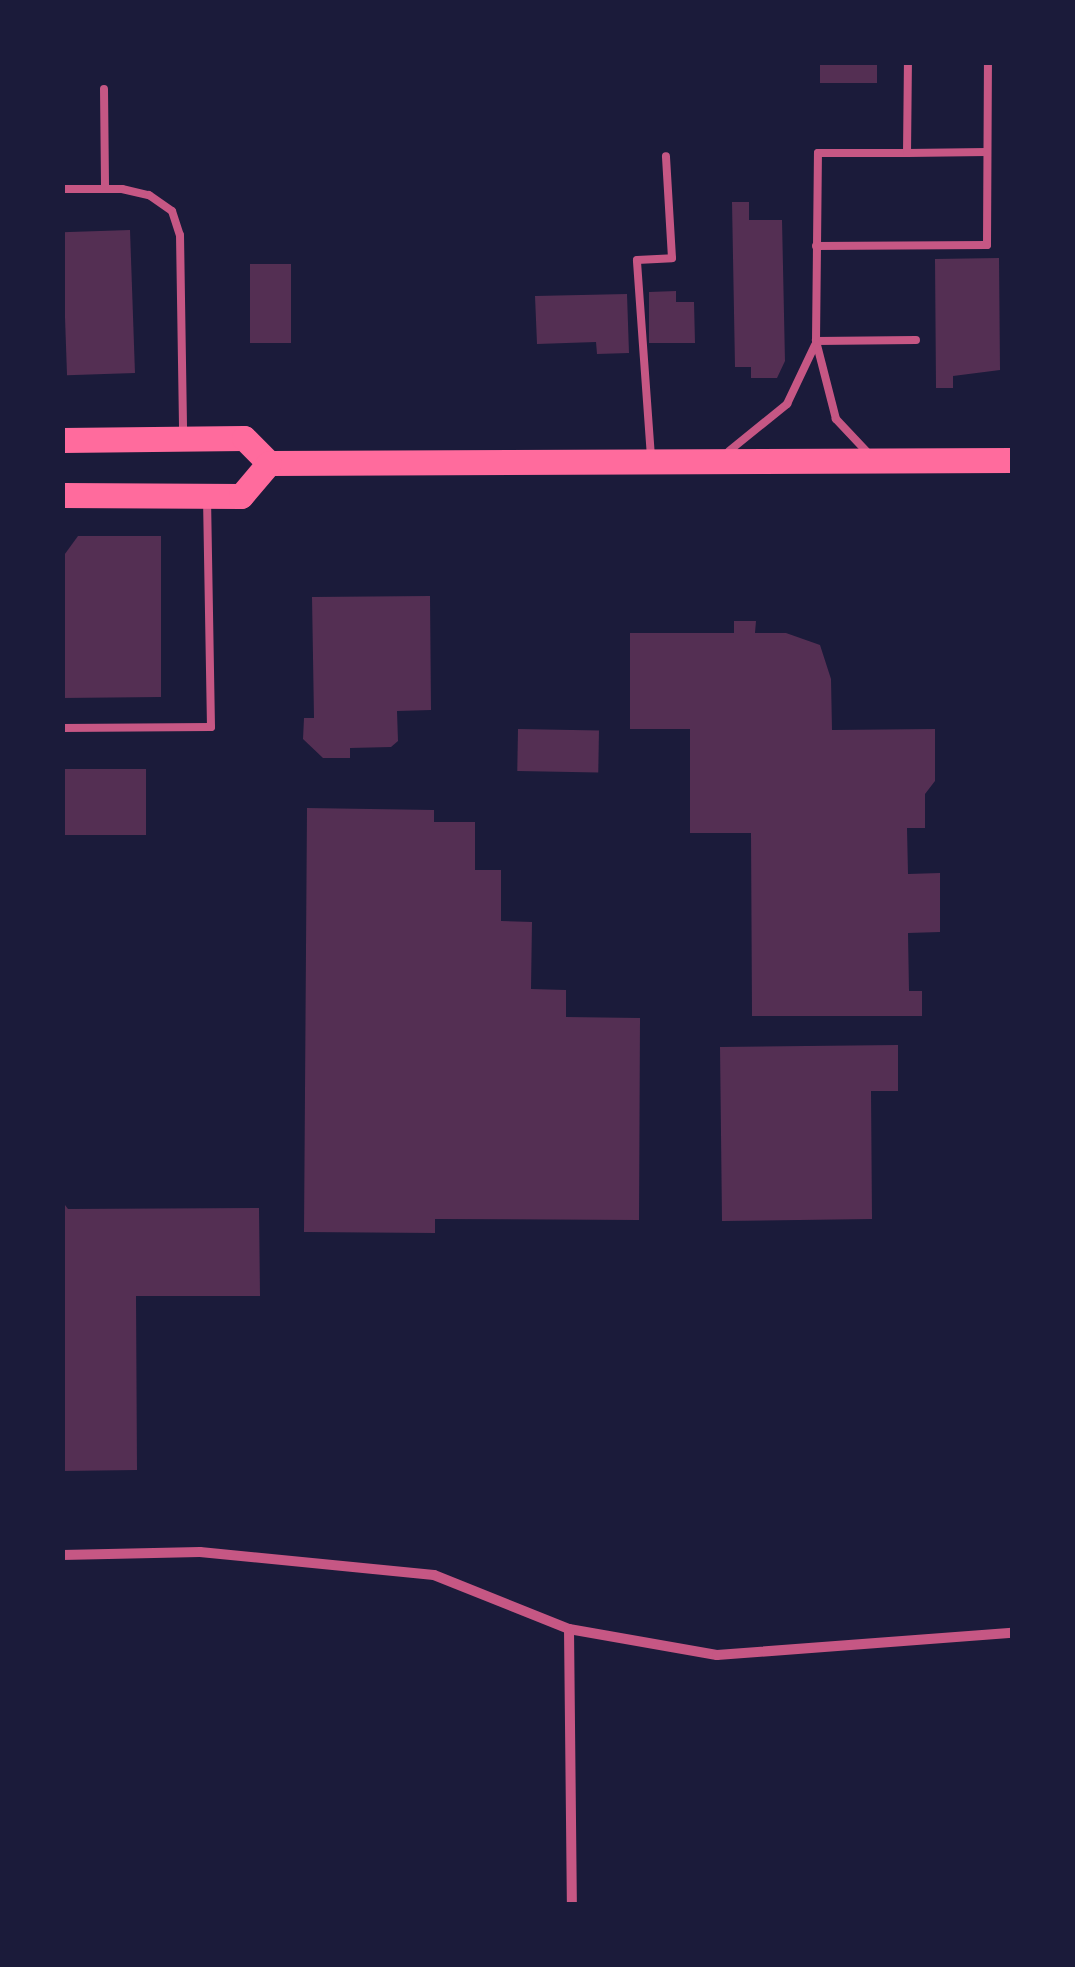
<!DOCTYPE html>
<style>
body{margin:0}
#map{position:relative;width:1075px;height:1967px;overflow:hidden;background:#1b1b3a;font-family:"Golos Text",sans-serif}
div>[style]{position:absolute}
.building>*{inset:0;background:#542f53;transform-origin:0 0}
.service>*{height:8px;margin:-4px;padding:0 4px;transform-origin:4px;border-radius:4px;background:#c65784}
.minor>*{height:10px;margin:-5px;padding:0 5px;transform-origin:5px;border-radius:5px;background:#c65784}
.primary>*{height:25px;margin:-12.5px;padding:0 12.5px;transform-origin:12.5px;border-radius:12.5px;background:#ff6b9d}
span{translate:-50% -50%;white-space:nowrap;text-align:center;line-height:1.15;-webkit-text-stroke:10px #1b1b3a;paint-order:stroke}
.frame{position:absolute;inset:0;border:65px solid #1b1b3a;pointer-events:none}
</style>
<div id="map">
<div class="building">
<i style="left:820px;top:62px;width:57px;height:21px"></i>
<i style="clip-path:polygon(732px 202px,749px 202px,749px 220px,782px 220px,785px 361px,777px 378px,751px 378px,751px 367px,735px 367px)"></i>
<i style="left:130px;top:230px;width:143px;height:68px;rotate:88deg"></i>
<i style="clip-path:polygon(999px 258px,1000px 370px,953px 376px,953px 388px,936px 388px,935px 259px)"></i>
<i style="left:250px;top:264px;width:41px;height:79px"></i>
<i style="clip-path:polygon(676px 291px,676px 302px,694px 302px,695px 343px,649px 343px,649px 292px)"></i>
<i style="clip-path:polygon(627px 294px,629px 353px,597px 354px,596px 342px,537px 344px,535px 296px)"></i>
<i style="clip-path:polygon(78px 536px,161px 536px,161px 697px,62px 698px,62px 558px)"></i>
<i style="clip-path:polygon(430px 596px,431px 710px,397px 711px,398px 741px,391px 747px,350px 748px,350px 758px,323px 758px,303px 739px,304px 718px,314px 718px,312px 597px)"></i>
<i style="clip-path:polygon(734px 621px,756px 621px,755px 633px,786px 633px,820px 645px,831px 679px,832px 730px,935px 729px,935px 781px,925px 794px,925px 828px,907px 828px,908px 874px,940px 873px,940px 932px,908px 933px,909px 991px,922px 991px,922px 1016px,752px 1016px,751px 833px,690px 833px,690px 729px,630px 729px,630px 633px,734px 633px)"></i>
<i style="left:518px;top:729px;width:81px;height:42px;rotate:1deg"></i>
<i style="left:62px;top:769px;width:84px;height:66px"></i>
<i style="clip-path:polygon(307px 808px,434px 810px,434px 822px,475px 822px,475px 870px,501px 870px,501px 921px,532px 922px,531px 989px,566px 990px,566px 1017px,640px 1018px,639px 1220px,435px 1219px,435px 1233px,304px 1232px)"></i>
<i style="clip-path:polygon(898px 1045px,898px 1091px,871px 1091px,872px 1219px,722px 1221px,720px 1047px)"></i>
<i style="clip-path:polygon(62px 1201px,68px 1209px,259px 1208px,260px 1296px,136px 1296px,137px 1470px,62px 1471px)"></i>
</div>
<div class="service">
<i style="left:104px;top:89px;width:100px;rotate:89.4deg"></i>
<i style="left:907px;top:153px;width:80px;rotate:-0.7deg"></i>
<i style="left:62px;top:189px;width:60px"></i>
<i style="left:122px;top:189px;width:28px;rotate:13deg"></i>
<i style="left:149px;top:195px;width:28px;rotate:35deg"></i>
<i style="left:172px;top:211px;width:25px;rotate:72deg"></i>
<i style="left:180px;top:235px;width:200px;rotate:89.1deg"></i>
<i style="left:816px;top:246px;width:171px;rotate:-0.3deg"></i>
<i style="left:987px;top:245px;width:183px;rotate:-89.7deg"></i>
<i style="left:816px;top:341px;width:100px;rotate:-0.6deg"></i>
<i style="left:729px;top:451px;width:75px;rotate:-39deg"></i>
<i style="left:787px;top:404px;width:65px;rotate:-64.6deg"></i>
<i style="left:868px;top:453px;width:47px;rotate:-133.3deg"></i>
<i style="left:836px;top:419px;width:81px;rotate:-104.4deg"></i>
<i style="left:816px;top:341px;width:188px;rotate:-89.4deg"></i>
<i style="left:818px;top:153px;width:89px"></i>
<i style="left:907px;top:153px;width:91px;rotate:-89.4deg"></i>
<i style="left:651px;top:457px;width:197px;rotate:-94.1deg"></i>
<i style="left:637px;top:260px;width:35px;rotate:-3deg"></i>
<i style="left:672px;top:258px;width:102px;rotate:-93.4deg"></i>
<i style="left:62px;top:728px;width:149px;rotate:-0.4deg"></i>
<i style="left:211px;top:727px;width:227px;rotate:-91deg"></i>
</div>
<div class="minor">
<i style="left:62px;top:1555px;width:138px;rotate:-1.2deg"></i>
<i style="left:200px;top:1552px;width:235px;rotate:5.6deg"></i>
<i style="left:434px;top:1575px;width:145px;rotate:21.8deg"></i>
<i style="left:569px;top:1629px;width:150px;rotate:10deg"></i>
<i style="left:717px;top:1655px;width:296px;rotate:-4.3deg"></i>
<i style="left:569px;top:1629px;width:275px;rotate:89.4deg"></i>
</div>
<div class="primary">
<i style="left:62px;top:440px;width:182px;rotate:-0.6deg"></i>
<i style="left:244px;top:438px;width:35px;rotate:45deg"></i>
<i style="left:269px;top:463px;width:743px;rotate:-0.23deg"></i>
<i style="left:62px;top:495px;width:179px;rotate:0.3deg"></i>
<i style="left:241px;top:496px;width:43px;rotate:-49.7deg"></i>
</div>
<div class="frame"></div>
</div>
